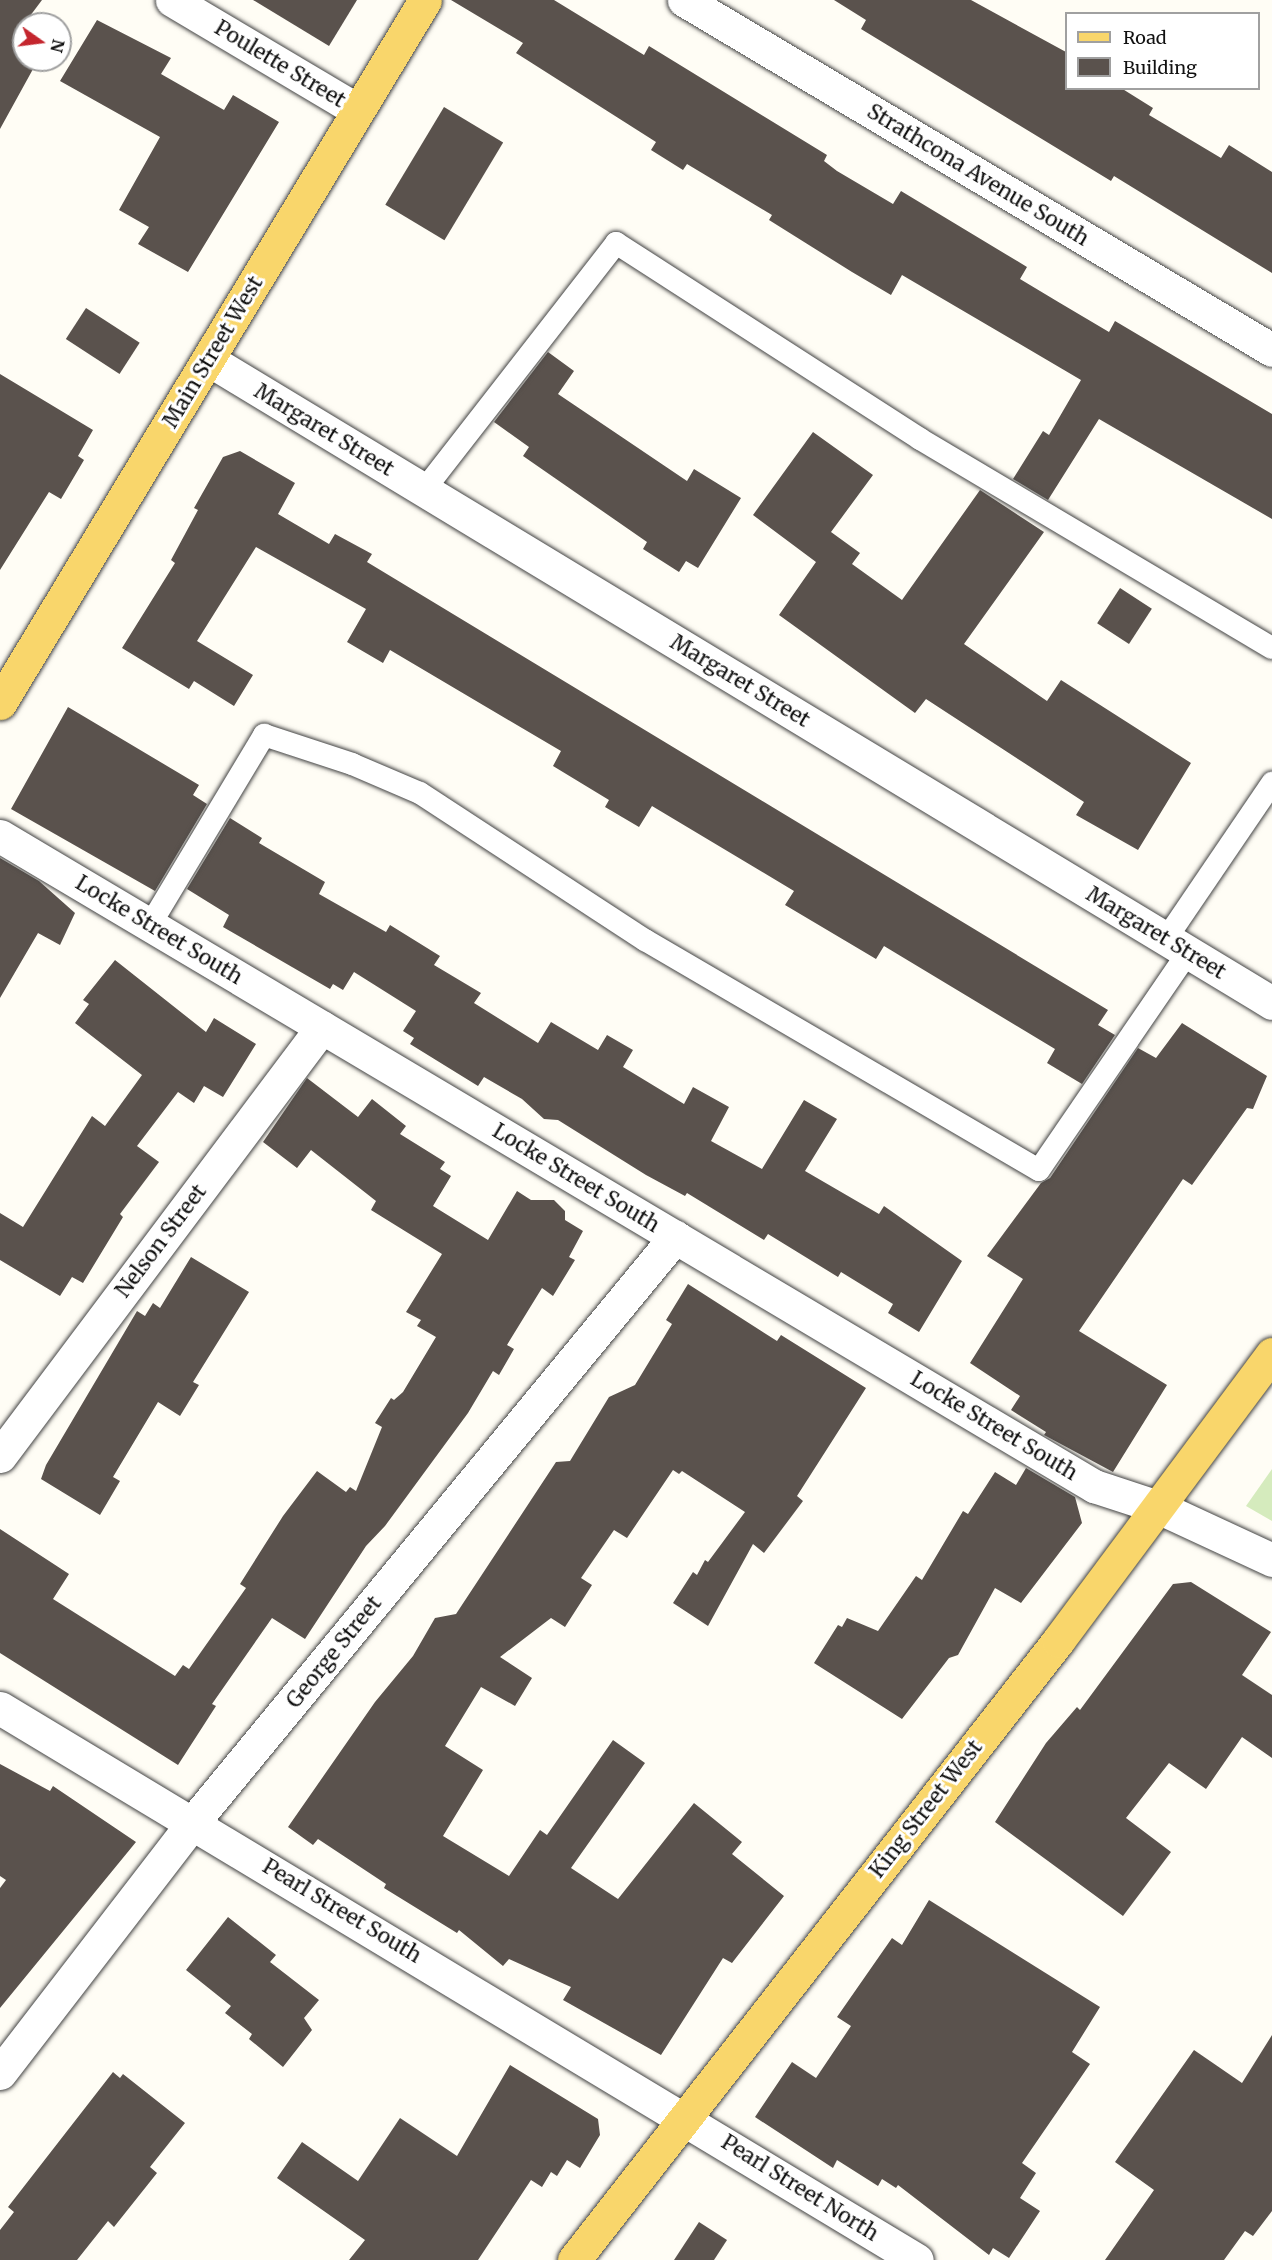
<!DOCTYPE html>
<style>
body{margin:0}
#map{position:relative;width:1272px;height:2260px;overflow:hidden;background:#fffdf5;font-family:Merriweather,serif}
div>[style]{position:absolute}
.green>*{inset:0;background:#d5ebbd}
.building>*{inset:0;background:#5a524d;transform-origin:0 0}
.roads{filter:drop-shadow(0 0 2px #444) drop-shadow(0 0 2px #444)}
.lane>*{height:22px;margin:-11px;padding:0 11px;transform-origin:11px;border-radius:11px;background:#fff}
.street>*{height:33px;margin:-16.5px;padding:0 16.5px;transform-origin:16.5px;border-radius:16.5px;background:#fff}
.primary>*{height:33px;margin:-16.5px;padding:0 16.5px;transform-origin:16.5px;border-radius:16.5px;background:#f9d66b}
span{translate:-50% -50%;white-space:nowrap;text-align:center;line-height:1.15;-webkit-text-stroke:6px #fff;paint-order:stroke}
.street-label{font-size:21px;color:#111}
.legend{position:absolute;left:1065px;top:12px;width:195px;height:78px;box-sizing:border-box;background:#fff;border:2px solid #a0a0a0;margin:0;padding:8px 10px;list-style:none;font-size:18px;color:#111}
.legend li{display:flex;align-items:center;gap:12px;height:30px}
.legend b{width:30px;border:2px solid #a0a0a0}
.north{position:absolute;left:12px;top:12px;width:60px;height:60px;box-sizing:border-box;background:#fff;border:2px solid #a0a0a0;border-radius:50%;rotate:104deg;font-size:16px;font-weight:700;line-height:24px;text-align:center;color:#111}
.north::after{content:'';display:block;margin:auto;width:21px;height:27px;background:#c4262e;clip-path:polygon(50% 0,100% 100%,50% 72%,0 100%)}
</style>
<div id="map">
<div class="green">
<i style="clip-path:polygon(1272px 1469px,1272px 1521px,1246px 1506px)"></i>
</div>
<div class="building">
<i style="clip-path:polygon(0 0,42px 0,24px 24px,24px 60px,38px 60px,0 129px)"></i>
<i style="clip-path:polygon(253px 0,357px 0,329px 46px)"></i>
<i style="clip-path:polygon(451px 0,554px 0,644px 55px,649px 46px,827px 155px,824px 161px,837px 171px,893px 204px,901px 191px,1027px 267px,1020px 279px,1060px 303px,1109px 332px,1115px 321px,1272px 414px,1272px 519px,1099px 419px,1048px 500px,1013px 479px,1043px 431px,1049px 435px,1081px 380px,902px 275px,891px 295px,852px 272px,769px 220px,772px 215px,687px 164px,683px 170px,651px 150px,656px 142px,516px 53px,523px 43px)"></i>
<i style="clip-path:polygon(834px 0,971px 0,1066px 52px,1066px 88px,1121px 88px,1153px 108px,1149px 115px,1221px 158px,1229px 145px,1272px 172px,1272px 273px,1114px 176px,1111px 181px,861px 29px,866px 20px)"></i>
<i style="clip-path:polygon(97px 20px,171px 58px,161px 74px,224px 110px,233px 95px,279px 122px,188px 272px,138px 244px,149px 227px,119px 210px,160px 137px,60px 81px)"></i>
<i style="left:444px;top:107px;width:69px;height:114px;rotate:31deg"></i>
<i style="left:86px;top:308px;width:64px;height:37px;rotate:33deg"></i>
<i style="clip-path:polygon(548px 352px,574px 371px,558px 394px,687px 481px,694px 469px,741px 498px,698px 568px,686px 561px,679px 572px,643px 549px,647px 542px,523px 456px,529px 447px,494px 422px)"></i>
<i style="clip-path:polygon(0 374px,93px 430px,78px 456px,84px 460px,61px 499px,49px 492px,0 570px)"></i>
<i style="clip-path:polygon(813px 432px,873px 475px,831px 532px,860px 553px,852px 564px,902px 600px,980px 490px,1044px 532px,964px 644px,1047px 701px,1061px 680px,1191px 763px,1138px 850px,1076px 815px,1084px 802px,926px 699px,915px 713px,779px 615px,816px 562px,753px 515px)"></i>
<i style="clip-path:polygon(240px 451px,295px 483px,278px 514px,329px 544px,335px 534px,372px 554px,367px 562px,1108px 1010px,1098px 1025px,1115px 1035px,1082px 1084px,1047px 1063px,1055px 1049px,884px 946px,876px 959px,785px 905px,794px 891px,652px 806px,639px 827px,605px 807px,609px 800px,553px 766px,561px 751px,390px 650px,383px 663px,347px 642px,366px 609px,256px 547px,197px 641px,253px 675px,234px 706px,194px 681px,189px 689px,122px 648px,175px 563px,171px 560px,198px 510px,194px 508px,223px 457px)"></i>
<i style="left:1120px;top:588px;width:38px;height:42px;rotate:33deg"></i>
<i style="clip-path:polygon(68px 707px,199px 785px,193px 795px,207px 804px,155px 891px,11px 809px)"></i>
<i style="clip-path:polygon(230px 818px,262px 838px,259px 843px,325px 882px,319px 894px,386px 932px,390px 925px,440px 956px,434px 965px,481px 993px,474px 1003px,538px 1043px,551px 1022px,598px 1050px,607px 1035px,633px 1050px,623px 1067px,684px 1104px,693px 1087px,729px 1107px,711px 1141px,762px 1169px,804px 1100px,837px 1119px,805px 1171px,879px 1214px,884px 1206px,962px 1261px,919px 1332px,888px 1313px,893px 1304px,841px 1272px,838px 1277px,768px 1234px,764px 1240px,687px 1193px,685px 1196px,646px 1175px,558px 1120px,544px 1119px,522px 1099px,484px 1077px,478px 1086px,410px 1044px,414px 1038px,403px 1031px,416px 1011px,354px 972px,343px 990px,333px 984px,330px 989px,223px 927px,229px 915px,187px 889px)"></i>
<i style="clip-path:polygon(0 858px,39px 881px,75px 913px,60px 945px,38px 933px,0 998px)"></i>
<i style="clip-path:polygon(115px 960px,206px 1032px,214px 1018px,256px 1044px,223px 1097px,204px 1086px,194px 1103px,178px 1092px,137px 1146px,159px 1162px,120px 1214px,123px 1217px,83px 1283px,72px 1277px,60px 1296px,0 1260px,0 1213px,23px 1227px,92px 1116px,105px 1126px,142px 1075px,75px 1023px,89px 1004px,83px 1000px)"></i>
<i style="clip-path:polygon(1182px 1023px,1267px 1076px,1253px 1109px,1247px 1108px,1192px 1185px,1183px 1179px,1079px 1331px,1167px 1385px,1113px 1472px,1044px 1435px,1046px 1432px,1011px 1410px,1020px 1396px,970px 1363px,1023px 1279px,987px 1256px,1041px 1183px,1050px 1178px,1138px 1048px,1156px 1058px)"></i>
<i style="clip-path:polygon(307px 1078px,358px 1117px,372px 1099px,406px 1126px,400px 1134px,445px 1162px,440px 1169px,451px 1176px,433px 1206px,488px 1240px,517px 1191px,531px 1200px,554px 1200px,565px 1211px,565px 1220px,583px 1231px,569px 1257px,575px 1260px,553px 1296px,542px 1288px,507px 1345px,514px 1349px,499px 1375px,493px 1371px,468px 1413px,385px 1526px,366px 1546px,305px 1639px,272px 1618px,212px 1704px,216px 1706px,178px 1765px,0 1653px,0 1529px,69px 1574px,53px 1599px,175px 1676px,183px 1665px,189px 1669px,246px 1588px,240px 1584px,283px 1516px,317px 1471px,346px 1492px,350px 1487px,356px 1491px,382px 1427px,375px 1423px,391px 1398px,394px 1400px,403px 1392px,436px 1337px,417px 1326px,421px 1320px,406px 1312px,442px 1254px,371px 1210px,376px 1201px,311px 1150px,297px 1168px,263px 1142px)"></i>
<i style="clip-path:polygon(191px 1257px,249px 1292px,193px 1382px,199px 1385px,180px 1416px,158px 1402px,113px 1477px,120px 1481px,100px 1515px,41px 1479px,46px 1465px,137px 1311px,145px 1316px,153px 1303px,160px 1308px)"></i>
<i style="clip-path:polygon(688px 1284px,777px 1341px,781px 1335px,866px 1388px,797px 1496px,803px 1501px,764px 1553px,753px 1544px,708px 1626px,673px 1603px,693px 1572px,697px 1575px,705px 1560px,708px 1562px,745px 1512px,682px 1471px,679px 1474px,673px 1470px,627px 1538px,614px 1530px,581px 1578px,592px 1585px,565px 1627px,551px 1618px,500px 1657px,532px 1678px,515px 1706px,481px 1687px,445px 1746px,483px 1770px,443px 1836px,509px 1876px,540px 1830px,547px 1835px,613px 1740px,645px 1763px,571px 1868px,618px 1899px,694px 1803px,742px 1842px,732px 1854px,784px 1896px,732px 1963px,723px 1958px,661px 2055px,563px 2000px,571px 1987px,509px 1959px,503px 1966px,459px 1930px,457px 1933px,384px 1888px,386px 1884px,318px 1839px,313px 1845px,288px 1827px,375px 1702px,413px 1656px,435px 1618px,456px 1614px,556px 1462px,570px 1461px,609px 1397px,635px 1385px,672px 1324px,666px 1320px)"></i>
<i style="clip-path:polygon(1026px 1468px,1075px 1497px,1082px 1523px,1021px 1603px,995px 1588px,958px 1655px,949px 1658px,902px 1719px,814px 1663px,838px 1625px,842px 1627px,847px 1618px,878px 1631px,916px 1576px,922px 1580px,963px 1511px,968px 1514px,995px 1472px,1016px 1485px)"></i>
<i style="clip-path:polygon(1191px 1582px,1271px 1632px,1242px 1675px,1272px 1695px,1272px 1758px,1242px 1737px,1206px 1789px,1169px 1763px,1126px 1818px,1171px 1852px,1123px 1916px,995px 1822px,1046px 1743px,1077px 1707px,1080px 1710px,1173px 1584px)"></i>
<i style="clip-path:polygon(0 1764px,50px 1791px,53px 1786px,136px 1842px,0 2008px,0 1888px,6px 1880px,0 1876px)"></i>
<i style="clip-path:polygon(929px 1900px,1100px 2007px,1072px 2052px,1090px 2064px,1022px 2163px,1036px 2173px,1020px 2198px,1040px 2211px,1009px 2258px,993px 2248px,989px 2255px,898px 2185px,896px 2188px,882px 2179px,878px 2186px,837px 2160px,833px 2168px,755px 2117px,792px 2062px,816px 2078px,851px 2026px,837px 2017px,892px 1938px,902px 1945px)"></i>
<i style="clip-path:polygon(228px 1917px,276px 1955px,270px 1962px,319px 2000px,304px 2018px,312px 2030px,283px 2067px,249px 2039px,252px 2034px,225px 2013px,231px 2006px,186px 1970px)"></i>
<i style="clip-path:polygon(1272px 2035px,1272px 2211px,1253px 2236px,1245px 2231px,1224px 2260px,1105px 2260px,1154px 2190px,1115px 2162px,1194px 2050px,1242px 2083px)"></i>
<i style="clip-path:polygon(510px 2065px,598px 2119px,600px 2135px,580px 2168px,567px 2160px,557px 2176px,551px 2172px,542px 2187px,531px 2180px,478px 2260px,349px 2260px,365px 2240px,277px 2178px,302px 2142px,358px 2181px,400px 2118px,457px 2156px)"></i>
<i style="clip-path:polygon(113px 2072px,120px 2078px,123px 2074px,185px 2123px,150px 2167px,157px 2173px,114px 2227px,108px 2221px,77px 2260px,0 2260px,0 2230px,14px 2212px,8px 2207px)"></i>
<i style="clip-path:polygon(699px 2222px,727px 2240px,714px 2260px,674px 2260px)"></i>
</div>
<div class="roads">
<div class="lane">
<i style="left:424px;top:490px;width:313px;rotate:-52.1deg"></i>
<i style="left:616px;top:243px;width:362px;rotate:32.8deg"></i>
<i style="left:920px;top:439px;width:409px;rotate:30.7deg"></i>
<i style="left:150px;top:925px;width:222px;rotate:-59deg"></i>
<i style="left:264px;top:735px;width:93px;rotate:18.2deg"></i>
<i style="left:352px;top:764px;width:74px;rotate:23.1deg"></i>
<i style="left:420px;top:793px;width:269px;rotate:33.2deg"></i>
<i style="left:645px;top:940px;width:456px;rotate:30.3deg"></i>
<i style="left:1039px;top:1170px;width:264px;rotate:-55.6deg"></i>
<i style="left:1166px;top:939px;width:189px;rotate:-55.8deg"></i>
</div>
<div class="street">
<i style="left:172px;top:0;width:215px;rotate:30.7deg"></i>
<i style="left:684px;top:0;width:684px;rotate:30.76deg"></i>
<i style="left:209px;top:360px;width:1242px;rotate:31.17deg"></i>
<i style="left:0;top:836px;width:1273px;rotate:30.72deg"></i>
<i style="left:1094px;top:1486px;width:67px;rotate:18.2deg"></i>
<i style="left:1158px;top:1507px;width:126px;rotate:24.9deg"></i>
<i style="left:0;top:1456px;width:536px;rotate:-53.11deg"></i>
<i style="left:0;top:1708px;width:1070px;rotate:31.05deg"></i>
<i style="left:0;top:2073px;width:318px;rotate:-52.4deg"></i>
<i style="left:194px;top:1821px;width:757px;rotate:-50.52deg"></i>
</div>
<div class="primary">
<i style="left:0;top:703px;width:821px;rotate:-58.84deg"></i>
<i style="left:574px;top:2260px;width:786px;rotate:-51.98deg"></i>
<i style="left:1058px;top:1641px;width:358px;rotate:-53.3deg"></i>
</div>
</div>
<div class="street-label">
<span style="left:280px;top:64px;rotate:31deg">Poulette Street</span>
<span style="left:978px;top:175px;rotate:31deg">Strathcona Avenue South</span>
<span style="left:213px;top:352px;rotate:-59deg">Main Street West</span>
<span style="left:324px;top:430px;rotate:31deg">Margaret Street</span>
<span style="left:740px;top:681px;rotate:31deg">Margaret Street</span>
<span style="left:159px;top:930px;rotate:31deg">Locke Street South</span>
<span style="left:1156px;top:933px;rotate:31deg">Margaret Street</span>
<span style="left:576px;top:1178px;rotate:31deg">Locke Street South</span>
<span style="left:161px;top:1241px;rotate:-53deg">Nelson Street</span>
<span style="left:994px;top:1426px;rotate:31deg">Locke Street South</span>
<span style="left:334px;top:1652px;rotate:-51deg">George Street</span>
<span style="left:926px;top:1809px;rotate:-52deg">King Street West</span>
<span style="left:342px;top:1911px;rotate:31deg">Pearl Street South</span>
<span style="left:800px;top:2188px;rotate:32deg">Pearl Street North</span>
</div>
<ul class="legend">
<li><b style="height:8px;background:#f9d66b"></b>Road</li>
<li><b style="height:16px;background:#5a524d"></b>Building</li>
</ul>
<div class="north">N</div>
</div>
